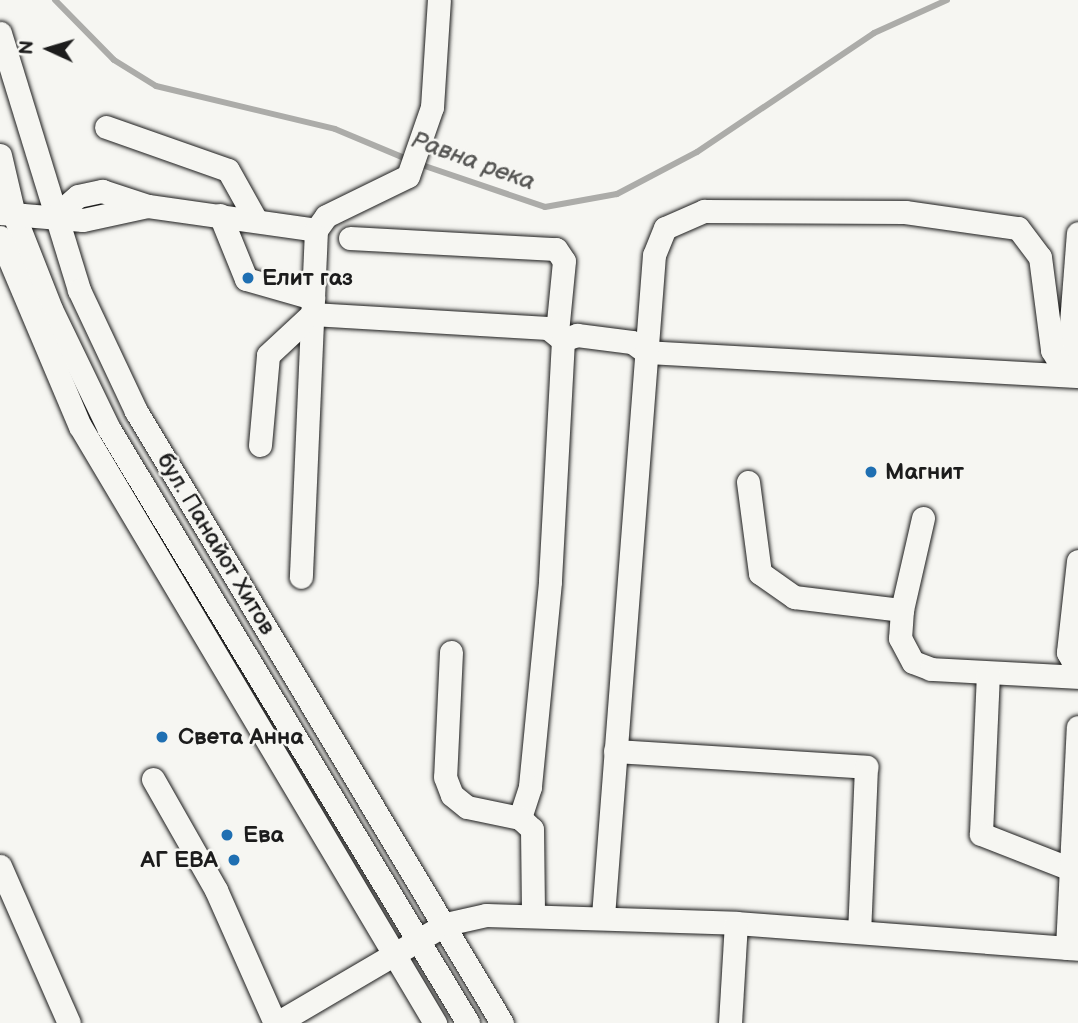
<!DOCTYPE html>
<meta charset="utf-8">
<style>
body{margin:0}
#map{position:relative;width:1078px;height:1023px;overflow:hidden;background:#f6f6f2;font-family:"Balsamiq Sans",sans-serif}
div>[style]{position:absolute}
.stream>*{height:6px;margin:-3px;padding:0 3px;transform-origin:3px;border-radius:3px;background:#acaca9}
.roads{filter:drop-shadow(0 0 2px #1c1c1c) drop-shadow(0 0 2px #1c1c1c)}
.minor>*{height:23px;margin:-11.5px;padding:0 11.5px;transform-origin:11.5px;border-radius:11.5px;background:#f6f6f2}
.dots>*{width:19px;height:19px;translate:-50% -50%;box-sizing:border-box;border:4px solid #f6f6f2;border-radius:50%}
span{translate:-50% -50%;white-space:nowrap;text-align:center;line-height:1.15;-webkit-text-stroke:5px #f6f6f2;paint-order:stroke}
.poi-label{font-size:23px;color:#1c1c1c;font-weight:700}
.left{translate:0 -50%;text-align:left}
.right{translate:-100% -50%;text-align:right}
.street-label{font-size:23px;color:#1c1c1c}
.water-label{font-size:24px;color:#565654;font-style:italic}
.north{position:absolute;left:14px;top:14px;width:70px;height:70px;-webkit-text-stroke:5px #f6f6f2;paint-order:stroke;rotate:274deg;font-size:19px;font-weight:700;line-height:28px;text-align:center;color:#1c1c1c}
.north::after{content:'';display:block;margin:auto;width:24px;height:32px;background:#1c1c1c;clip-path:polygon(50% 0,100% 100%,50% 72%,0 100%)}
</style>
<div id="map">
<div class="stream">
<i style="left:55px;top:0;width:84px;rotate:45.5deg"></i>
<i style="left:114px;top:60px;width:49px;rotate:31.8deg"></i>
<i style="left:156px;top:86px;width:184px;rotate:13.5deg"></i>
<i style="left:335px;top:129px;width:80px;rotate:22.7deg"></i>
<i style="left:419px;top:164px;width:133px;rotate:18.8deg"></i>
<i style="left:545px;top:207px;width:73px;rotate:-10.2deg"></i>
<i style="left:617px;top:194px;width:90px;rotate:-27.7deg"></i>
<i style="left:697px;top:152px;width:213px;rotate:-33.9deg"></i>
<i style="left:874px;top:33px;width:80px;rotate:-24.3deg"></i>
</div>
<div class="roads">
<div class="minor">
<i style="left:0;top:33px;width:269px;rotate:72.9deg"></i>
<i style="left:79px;top:290px;width:134px;rotate:64.8deg"></i>
<i style="left:136px;top:411px;width:713px;rotate:59.12deg"></i>
<i style="left:106px;top:127px;width:129px;rotate:19.4deg"></i>
<i style="left:228px;top:170px;width:57px;rotate:60.8deg"></i>
<i style="left:0;top:155px;width:62px;rotate:76.9deg"></i>
<i style="left:14px;top:215px;width:101px;rotate:68.5deg"></i>
<i style="left:51px;top:309px;width:133px;rotate:64.2deg"></i>
<i style="left:109px;top:429px;width:694px;rotate:58.85deg"></i>
<i style="left:0;top:213px;width:83px;rotate:4.8deg"></i>
<i style="left:83px;top:220px;width:66px;rotate:-12.2deg"></i>
<i style="left:56px;top:215px;width:29px;rotate:-41deg"></i>
<i style="left:78px;top:196px;width:25px;rotate:-12deg"></i>
<i style="left:102px;top:191px;width:48px;rotate:18.1deg"></i>
<i style="left:148px;top:206px;width:170px;rotate:8.1deg"></i>
<i style="left:316px;top:230px;width:347px;rotate:92.5deg"></i>
<i style="left:220px;top:215px;width:69px;rotate:67.9deg"></i>
<i style="left:246px;top:279px;width:70px;rotate:15.8deg"></i>
<i style="left:316px;top:230px;width:17px;rotate:-54deg"></i>
<i style="left:326px;top:216px;width:91px;rotate:-26deg"></i>
<i style="left:408px;top:176px;width:73px;rotate:-70.8deg"></i>
<i style="left:432px;top:107px;width:107px;rotate:-86.3deg"></i>
<i style="left:0;top:237px;width:205px;rotate:67.1deg"></i>
<i style="left:80px;top:426px;width:695px;rotate:59.26deg"></i>
<i style="left:350px;top:238px;width:206px;rotate:3.1deg"></i>
<i style="left:556px;top:249px;width:14px;rotate:56deg"></i>
<i style="left:564px;top:261px;width:72px;rotate:95.6deg"></i>
<i style="left:563px;top:340px;width:15px;rotate:-20deg"></i>
<i style="left:577px;top:335px;width:55px;rotate:7.3deg"></i>
<i style="left:632px;top:342px;width:17px;rotate:36deg"></i>
<i style="left:646px;top:352px;width:433px;rotate:3.2deg"></i>
<i style="left:1067px;top:375px;width:142px;rotate:-85.6deg"></i>
<i style="left:260px;top:445px;width:90px;rotate:-84.9deg"></i>
<i style="left:268px;top:355px;width:60px;rotate:-43deg"></i>
<i style="left:312px;top:314px;width:236px;rotate:3.4deg"></i>
<i style="left:548px;top:328px;width:19px;rotate:39deg"></i>
<i style="left:563px;top:340px;width:242px;rotate:93.1deg"></i>
<i style="left:550px;top:582px;width:206px;rotate:95.6deg"></i>
<i style="left:530px;top:787px;width:33px;rotate:108deg"></i>
<i style="left:748px;top:482px;width:92px;rotate:82.5deg"></i>
<i style="left:760px;top:573px;width:42px;rotate:35.2deg"></i>
<i style="left:794px;top:597px;width:109px;rotate:6.9deg"></i>
<i style="left:923px;top:518px;width:94px;rotate:102.9deg"></i>
<i style="left:902px;top:610px;width:28px;rotate:94deg"></i>
<i style="left:900px;top:638px;width:27px;rotate:62deg"></i>
<i style="left:913px;top:662px;width:19px;rotate:21deg"></i>
<i style="left:931px;top:669px;width:147px;rotate:3.1deg"></i>
<i style="left:1078px;top:561px;width:92px;rotate:96.3deg"></i>
<i style="left:1068px;top:652px;width:22px;rotate:63deg"></i>
<i style="left:451px;top:652px;width:125px;rotate:92.7deg"></i>
<i style="left:445px;top:777px;width:19px;rotate:69deg"></i>
<i style="left:452px;top:795px;width:19px;rotate:39deg"></i>
<i style="left:467px;top:807px;width:54px;rotate:11.7deg"></i>
<i style="left:520px;top:818px;width:16px;rotate:43deg"></i>
<i style="left:532px;top:829px;width:84px;rotate:89.3deg"></i>
<i style="left:988px;top:673px;width:161px;rotate:92.5deg"></i>
<i style="left:981px;top:834px;width:97px;rotate:21.3deg"></i>
<i style="left:615px;top:751px;width:252px;rotate:3.6deg"></i>
<i style="left:866px;top:767px;width:165px;rotate:92.4deg"></i>
<i style="left:153px;top:779px;width:128px;rotate:60.4deg"></i>
<i style="left:216px;top:890px;width:145px;rotate:66.1deg"></i>
<i style="left:0;top:866px;width:171px;rotate:66.3deg"></i>
<i style="left:603px;top:916px;width:663px;rotate:-85.59deg"></i>
<i style="left:654px;top:255px;width:29px;rotate:-68deg"></i>
<i style="left:665px;top:228px;width:43px;rotate:-23.6deg"></i>
<i style="left:704px;top:211px;width:201px;rotate:0.3deg"></i>
<i style="left:905px;top:212px;width:114px;rotate:8.1deg"></i>
<i style="left:1018px;top:228px;width:36px;rotate:53deg"></i>
<i style="left:1040px;top:257px;width:94px;rotate:82.6deg"></i>
<i style="left:1052px;top:350px;width:29px;rotate:59deg"></i>
<i style="left:1067px;top:948px;width:221px;rotate:-87.2deg"></i>
<i style="left:277px;top:1023px;width:196px;rotate:-30.4deg"></i>
<i style="left:446px;top:924px;width:41px;rotate:-12.7deg"></i>
<i style="left:486px;top:915px;width:250px;rotate:1.8deg"></i>
<i style="left:736px;top:923px;width:343px;rotate:4.3deg"></i>
<i style="left:730px;top:1023px;width:100px;rotate:-86.6deg"></i>
</div>
</div>
<div class="dots">
<i style="left:248px;top:278px;background:#1f6fb2"></i>
<i style="left:871px;top:472px;background:#1f6fb2"></i>
<i style="left:162px;top:737px;background:#1f6fb2"></i>
<i style="left:227px;top:835px;background:#1f6fb2"></i>
<i style="left:234px;top:860px;background:#1f6fb2"></i>
</div>
<div class="poi-label">
<span class="left" style="left:262px;top:278px">Елит газ</span>
<span class="left" style="left:885px;top:472px">Магнит</span>
<span class="left" style="left:178px;top:737px">Света Анна</span>
<span class="left" style="left:243px;top:835px">Ева</span>
<span class="right" style="left:218px;top:860px">АГ ЕВА</span>
</div>
<div class="street-label">
<span style="left:216px;top:544px;rotate:59deg">бул. Панайот Хитов</span>
</div>
<div class="water-label">
<span style="left:473px;top:161px;rotate:20deg">Равна река</span>
</div>
<div class="north">N</div>
</div>
